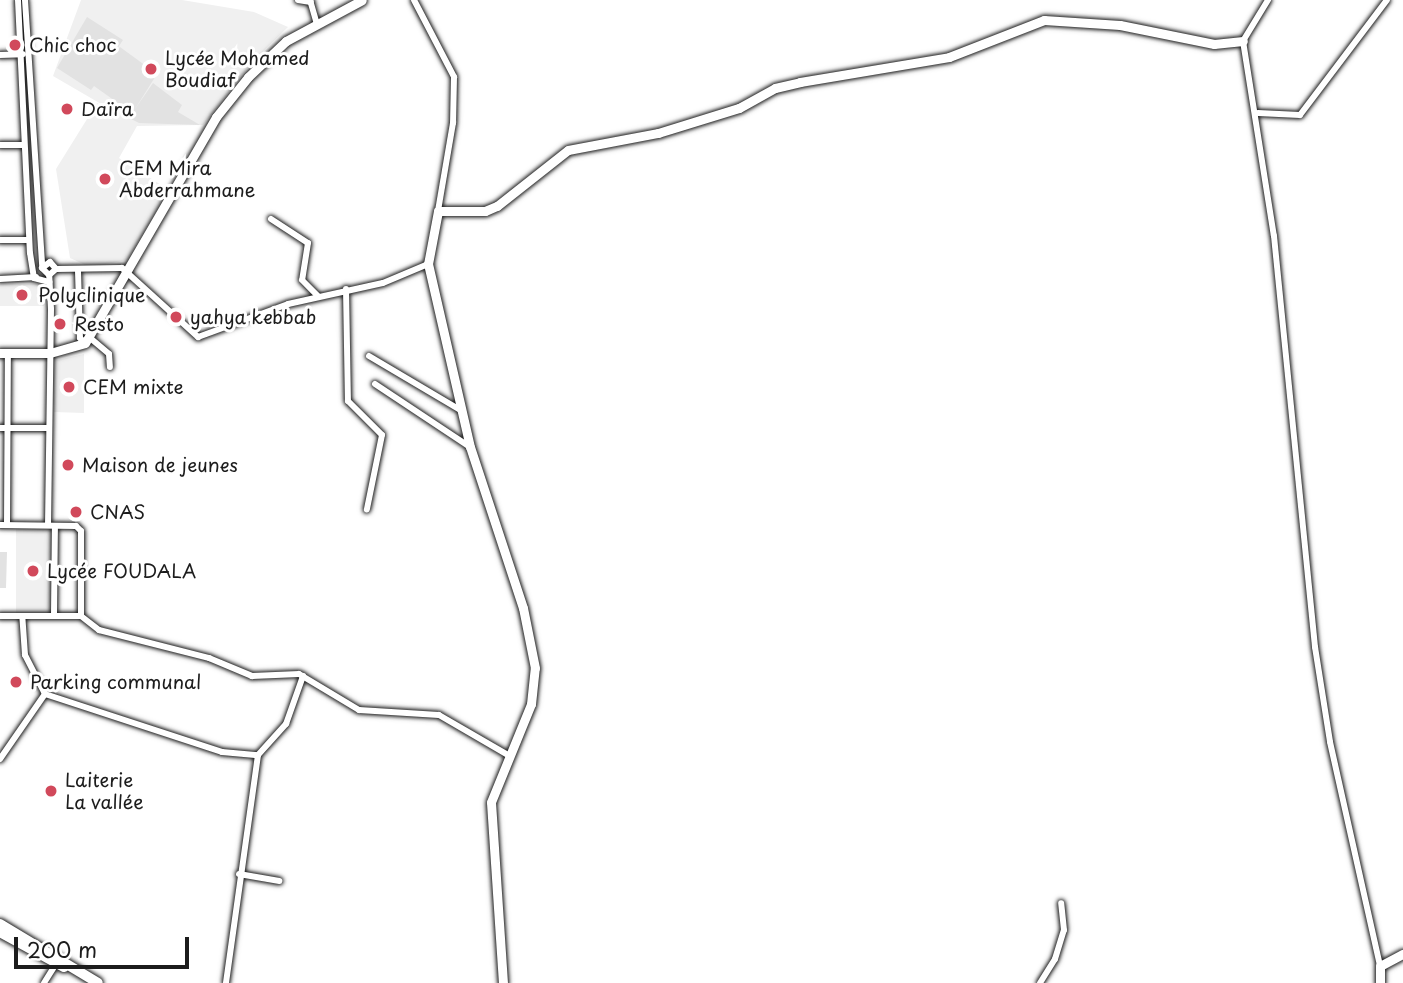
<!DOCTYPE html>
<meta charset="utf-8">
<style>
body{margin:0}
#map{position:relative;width:1403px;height:983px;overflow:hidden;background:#fff;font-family:"Playpen Sans",sans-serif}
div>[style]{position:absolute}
.built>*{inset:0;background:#f0f0f0;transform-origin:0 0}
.green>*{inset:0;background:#e2e2e2}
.roads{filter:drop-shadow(0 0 2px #1c1c1c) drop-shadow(0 0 2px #1c1c1c)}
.street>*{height:6px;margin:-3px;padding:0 3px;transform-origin:3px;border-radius:3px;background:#fff}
.secondary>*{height:9px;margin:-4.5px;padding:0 4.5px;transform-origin:4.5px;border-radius:4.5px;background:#fff}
.primary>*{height:10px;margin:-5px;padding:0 5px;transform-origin:5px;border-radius:5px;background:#fff}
.dots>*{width:19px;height:19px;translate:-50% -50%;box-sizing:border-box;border:4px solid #fff;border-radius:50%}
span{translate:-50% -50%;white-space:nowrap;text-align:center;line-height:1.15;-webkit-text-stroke:6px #fff;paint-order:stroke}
.poi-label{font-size:19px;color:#1c1c1c}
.left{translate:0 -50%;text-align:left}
.scale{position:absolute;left:14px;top:937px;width:175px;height:32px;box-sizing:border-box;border:4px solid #1c1c1c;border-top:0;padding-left:9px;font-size:21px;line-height:24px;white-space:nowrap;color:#1c1c1c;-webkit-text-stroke:5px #fff;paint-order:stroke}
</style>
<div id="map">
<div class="built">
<i style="clip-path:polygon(81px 0,182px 0,254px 12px,288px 27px,252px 62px,203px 125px,137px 126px,119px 158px,169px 190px,127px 260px,90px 267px,70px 258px,56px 169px,97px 103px,108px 108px,53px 76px)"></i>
<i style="left:0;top:284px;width:44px;height:22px"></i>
<i style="clip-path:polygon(84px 354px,84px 413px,54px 412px,53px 361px)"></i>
<i style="left:16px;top:529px;width:35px;height:85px"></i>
</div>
<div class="green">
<i style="clip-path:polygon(87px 17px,123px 40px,111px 58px,120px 47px,157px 74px,135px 109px,153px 83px,182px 105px,178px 112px,200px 125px,139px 123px,129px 118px,132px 113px,94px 86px,91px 90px,57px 68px)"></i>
<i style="clip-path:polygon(0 552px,7px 552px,6px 588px,0 588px)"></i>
</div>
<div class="roads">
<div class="street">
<i style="left:18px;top:0;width:253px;rotate:87.3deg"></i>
<i style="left:30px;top:253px;width:25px;rotate:81deg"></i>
<i style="left:34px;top:278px;width:16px;rotate:15deg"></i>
<i style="left:25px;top:0;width:267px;rotate:86.3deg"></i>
<i style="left:298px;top:0;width:13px;rotate:9deg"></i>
<i style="left:310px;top:0;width:25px;rotate:74deg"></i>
<i style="left:414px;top:0;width:87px;rotate:62.5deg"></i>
<i style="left:454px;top:77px;width:46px;rotate:91.2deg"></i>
<i style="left:453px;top:123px;width:89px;rotate:99.7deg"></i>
<i style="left:1268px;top:0;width:48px;rotate:121.4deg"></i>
<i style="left:1243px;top:41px;width:197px;rotate:81deg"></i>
<i style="left:1274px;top:236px;width:413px;rotate:84.3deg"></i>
<i style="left:1315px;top:647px;width:96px;rotate:81deg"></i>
<i style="left:1330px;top:742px;width:230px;rotate:77.4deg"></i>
<i style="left:0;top:55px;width:23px;rotate:-2deg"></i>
<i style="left:1258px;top:113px;width:42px;rotate:2.7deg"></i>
<i style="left:1300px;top:115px;width:144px;rotate:-52.9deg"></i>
<i style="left:0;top:145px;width:23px"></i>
<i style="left:271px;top:219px;width:44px;rotate:33deg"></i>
<i style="left:308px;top:243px;width:37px;rotate:99deg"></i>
<i style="left:302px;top:280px;width:23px;rotate:45deg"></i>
<i style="left:0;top:240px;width:29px"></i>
<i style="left:56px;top:269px;width:66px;rotate:-0.9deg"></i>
<i style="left:122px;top:268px;width:103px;rotate:42.2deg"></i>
<i style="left:198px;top:337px;width:96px;rotate:-20.1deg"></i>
<i style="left:288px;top:304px;width:97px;rotate:-12.5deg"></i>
<i style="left:383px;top:283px;width:49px;rotate:-22.9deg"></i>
<i style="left:78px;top:271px;width:67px;rotate:88.3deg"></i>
<i style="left:80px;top:338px;width:7px;rotate:45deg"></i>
<i style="left:0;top:279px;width:36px;rotate:-3deg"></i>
<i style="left:346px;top:289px;width:112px;rotate:89deg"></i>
<i style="left:348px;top:401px;width:48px;rotate:45deg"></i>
<i style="left:382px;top:435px;width:76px;rotate:101.5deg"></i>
<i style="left:89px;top:337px;width:26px;rotate:40deg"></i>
<i style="left:109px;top:354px;width:13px;rotate:86deg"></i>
<i style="left:369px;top:356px;width:108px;rotate:30.6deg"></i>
<i style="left:375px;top:384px;width:114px;rotate:33.6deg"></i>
<i style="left:0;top:428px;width:48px"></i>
<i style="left:0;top:525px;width:76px;rotate:0.8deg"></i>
<i style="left:76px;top:526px;width:7px;rotate:45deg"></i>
<i style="left:81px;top:531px;width:85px;rotate:90deg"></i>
<i style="left:7px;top:525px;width:172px;rotate:-89.7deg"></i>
<i style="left:48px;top:525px;width:216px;rotate:-89.2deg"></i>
<i style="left:51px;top:309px;width:34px;rotate:-93deg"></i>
<i style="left:49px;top:275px;width:10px;rotate:-135deg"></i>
<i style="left:42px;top:268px;width:10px;rotate:-37deg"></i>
<i style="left:50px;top:262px;width:9px;rotate:49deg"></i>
<i style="left:56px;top:269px;width:9px;rotate:139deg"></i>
<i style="left:54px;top:615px;width:89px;rotate:-89.4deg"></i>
<i style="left:0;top:616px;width:81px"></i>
<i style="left:81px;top:616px;width:23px;rotate:38deg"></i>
<i style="left:99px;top:630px;width:114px;rotate:14.3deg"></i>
<i style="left:209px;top:658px;width:47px;rotate:22.7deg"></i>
<i style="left:252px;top:676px;width:47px;rotate:-2.4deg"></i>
<i style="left:299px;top:674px;width:70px;rotate:31deg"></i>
<i style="left:359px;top:710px;width:80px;rotate:3.6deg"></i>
<i style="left:439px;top:715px;width:80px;rotate:30.1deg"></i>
<i style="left:45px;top:694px;width:186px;rotate:18.1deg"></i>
<i style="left:222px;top:752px;width:36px;rotate:5deg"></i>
<i style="left:258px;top:755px;width:230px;rotate:98deg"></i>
<i style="left:258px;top:755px;width:42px;rotate:-47.9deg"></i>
<i style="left:286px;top:724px;width:51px;rotate:-70.5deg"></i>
<i style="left:0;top:759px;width:79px;rotate:-55.3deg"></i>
<i style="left:45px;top:694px;width:44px;rotate:-117.1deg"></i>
<i style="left:25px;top:655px;width:39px;rotate:-94deg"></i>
<i style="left:239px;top:874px;width:41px;rotate:9.9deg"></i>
<i style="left:44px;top:983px;width:22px;rotate:-58deg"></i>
<i style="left:1040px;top:983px;width:28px;rotate:-58deg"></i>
<i style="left:1055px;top:959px;width:30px;rotate:-73deg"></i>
<i style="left:1064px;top:930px;width:27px;rotate:-96deg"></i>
</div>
<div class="secondary">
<i style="left:0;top:353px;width:50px"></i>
<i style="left:50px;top:353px;width:36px;rotate:-16deg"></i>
<i style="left:85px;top:343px;width:261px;rotate:-59.9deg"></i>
<i style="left:216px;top:117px;width:51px;rotate:-51.3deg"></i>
<i style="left:248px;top:77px;width:52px;rotate:-43.5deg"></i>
<i style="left:286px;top:41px;width:86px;rotate:-28.3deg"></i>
<i style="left:503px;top:983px;width:181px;rotate:-93.8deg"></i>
<i style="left:491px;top:802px;width:106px;rotate:-67.8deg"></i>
<i style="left:531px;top:704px;width:36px;rotate:-84deg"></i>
<i style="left:535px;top:668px;width:61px;rotate:-101.3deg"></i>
<i style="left:523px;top:608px;width:169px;rotate:-108.2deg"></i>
<i style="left:470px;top:447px;width:188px;rotate:-102.9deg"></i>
<i style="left:428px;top:264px;width:54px;rotate:-79.3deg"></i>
<i style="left:438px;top:211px;width:47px"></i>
<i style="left:485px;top:211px;width:13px;rotate:-23deg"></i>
<i style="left:497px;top:206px;width:90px;rotate:-38.3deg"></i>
<i style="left:568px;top:150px;width:92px;rotate:-10.7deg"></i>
<i style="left:658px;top:133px;width:85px;rotate:-17.2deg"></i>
<i style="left:739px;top:108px;width:41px;rotate:-29.1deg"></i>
<i style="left:775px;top:88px;width:26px;rotate:-13deg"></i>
<i style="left:800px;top:82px;width:151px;rotate:-9.5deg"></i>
<i style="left:949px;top:57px;width:102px;rotate:-21.3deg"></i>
<i style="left:1044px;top:20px;width:76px;rotate:3.8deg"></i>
<i style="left:1120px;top:25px;width:96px;rotate:11.4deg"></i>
<i style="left:1214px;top:44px;width:29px;rotate:-6deg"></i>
<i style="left:1380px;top:983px;width:17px;rotate:-90deg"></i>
<i style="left:1380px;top:966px;width:26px;rotate:-28deg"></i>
</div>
<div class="primary">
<i style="left:0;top:924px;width:114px;rotate:31deg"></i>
<i style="left:0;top:932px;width:73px;rotate:28.7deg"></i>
</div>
</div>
<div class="dots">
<i style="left:15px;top:45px;background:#d1495b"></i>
<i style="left:151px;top:69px;background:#d1495b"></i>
<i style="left:67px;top:109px;background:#d1495b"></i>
<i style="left:105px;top:179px;background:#d1495b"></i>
<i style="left:22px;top:295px;background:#d1495b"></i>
<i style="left:176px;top:317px;background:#d1495b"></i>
<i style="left:60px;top:324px;background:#d1495b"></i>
<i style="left:69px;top:387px;background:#d1495b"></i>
<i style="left:68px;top:465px;background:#d1495b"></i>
<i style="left:76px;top:512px;background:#d1495b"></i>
<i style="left:33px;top:571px;background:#d1495b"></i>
<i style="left:16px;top:682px;background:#d1495b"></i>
<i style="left:51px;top:791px;background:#d1495b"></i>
</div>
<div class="poi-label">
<span class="left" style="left:29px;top:45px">Chic choc</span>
<span class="left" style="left:165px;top:69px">Lycée Mohamed<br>Boudiaf</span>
<span class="left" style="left:81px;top:109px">Daïra</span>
<span class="left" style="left:119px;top:179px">CEM Mira<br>Abderrahmane</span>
<span class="left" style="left:38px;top:295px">Polyclinique</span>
<span class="left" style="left:190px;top:317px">yahya kebbab</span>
<span class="left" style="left:74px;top:324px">Resto</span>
<span class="left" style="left:83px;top:387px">CEM mixte</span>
<span class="left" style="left:82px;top:465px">Maison de jeunes</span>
<span class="left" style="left:90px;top:512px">CNAS</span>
<span class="left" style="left:47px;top:571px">Lycée FOUDALA</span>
<span class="left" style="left:30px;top:682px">Parking communal</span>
<span class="left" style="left:65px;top:791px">Laiterie<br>La vallée</span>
</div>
<div class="scale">200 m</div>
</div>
